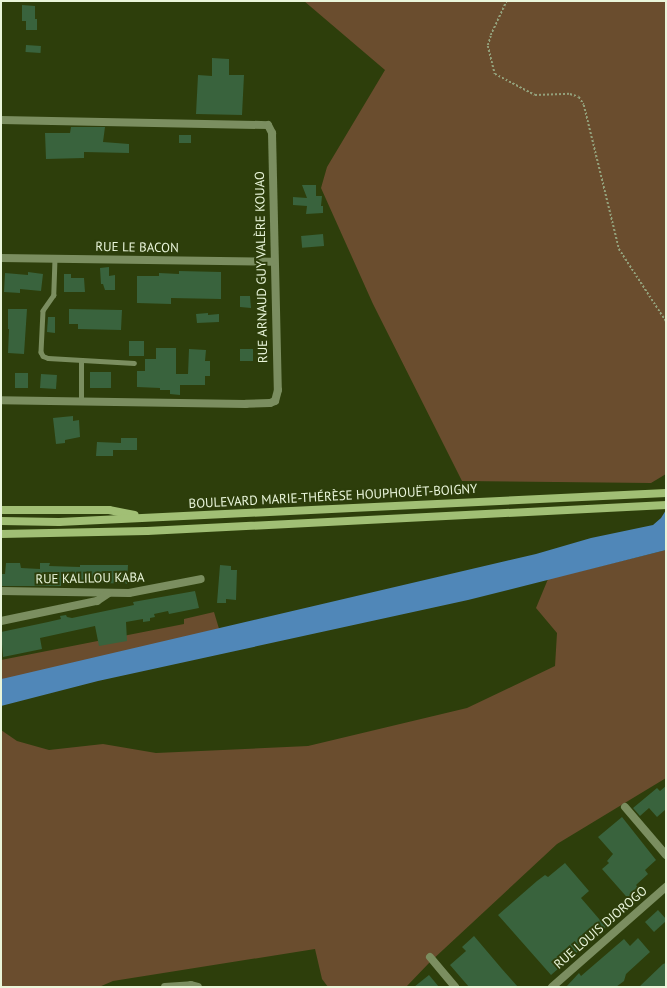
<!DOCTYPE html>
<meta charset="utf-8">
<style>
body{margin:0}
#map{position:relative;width:667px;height:988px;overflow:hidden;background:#2d3e0b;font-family:"PT Sans",sans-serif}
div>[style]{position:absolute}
.green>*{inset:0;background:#6a4d2e}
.water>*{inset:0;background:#5087b8}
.building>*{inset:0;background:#39633d;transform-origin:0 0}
.path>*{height:1.5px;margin-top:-0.75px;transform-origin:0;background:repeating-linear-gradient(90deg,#93a17c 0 2px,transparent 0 4px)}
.lane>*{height:4.5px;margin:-2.25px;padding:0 2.25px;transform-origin:2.25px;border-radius:2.25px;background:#7b8e60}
.street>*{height:8px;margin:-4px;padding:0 4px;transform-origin:4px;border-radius:4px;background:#7b8e60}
.secondary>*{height:8px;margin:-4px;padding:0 4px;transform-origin:4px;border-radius:4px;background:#a1bf75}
span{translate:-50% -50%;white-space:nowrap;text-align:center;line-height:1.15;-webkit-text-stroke:4px #2d3e0b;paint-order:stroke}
.street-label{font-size:13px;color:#e9f5da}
.frame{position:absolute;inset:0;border:2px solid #e9f5da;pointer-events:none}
</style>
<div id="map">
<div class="green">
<i style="clip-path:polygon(304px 1px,666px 1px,666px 474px,651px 483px,462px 481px,373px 304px,321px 188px,327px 167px,385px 70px)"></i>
<i style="clip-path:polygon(666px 550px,666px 778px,557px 844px,430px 962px,406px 987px,328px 987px,322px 979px,315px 949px,113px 981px,99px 987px,1px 987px,1px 730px,17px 741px,49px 750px,103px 744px,156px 753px,308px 746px,467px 708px,555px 666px,557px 633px,536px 608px,548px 579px)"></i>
<i style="clip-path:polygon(214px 612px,223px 642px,1px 690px,1px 660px,184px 624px,184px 619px)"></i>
</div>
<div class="water">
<i style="clip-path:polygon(666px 510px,666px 550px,662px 551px,468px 600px,98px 681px,1px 706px,1px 679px,6px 678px,536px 554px,591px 538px,653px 525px,661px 518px)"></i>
</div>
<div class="building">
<i style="clip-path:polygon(22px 5px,35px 6px,35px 19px,37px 19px,37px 30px,26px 30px,26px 21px,22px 21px)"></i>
<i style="left:26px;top:45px;width:15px;height:7px;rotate:4deg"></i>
<i style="clip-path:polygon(212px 58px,229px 59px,229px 75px,244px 75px,242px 115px,196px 114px,198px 75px,212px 76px)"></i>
<i style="clip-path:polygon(71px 127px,105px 127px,103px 142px,129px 144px,129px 153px,84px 152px,84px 158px,46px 159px,45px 133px,70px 133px)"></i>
<i style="left:179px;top:135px;width:12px;height:8px"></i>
<i style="clip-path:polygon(302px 185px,316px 185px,316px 196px,322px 196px,321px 206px,323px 206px,323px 213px,306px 214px,307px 206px,293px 205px,293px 197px,307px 198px)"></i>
<i style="left:323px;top:234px;width:12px;height:22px;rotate:85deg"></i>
<i style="clip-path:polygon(109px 267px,109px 276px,115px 275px,115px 290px,105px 290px,103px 284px,101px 284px,100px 268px)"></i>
<i style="clip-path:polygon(179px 271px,221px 272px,221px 299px,171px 298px,171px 304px,137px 303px,137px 276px,159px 276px,159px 273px,179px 274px)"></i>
<i style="clip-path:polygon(28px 272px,43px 274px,41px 291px,20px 289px,20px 293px,4px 292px,5px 273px,28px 275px)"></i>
<i style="clip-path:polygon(64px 274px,71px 274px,71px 278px,84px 278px,85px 292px,64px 292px)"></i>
<i style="clip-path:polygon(240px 296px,250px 296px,251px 308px,240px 307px)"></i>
<i style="clip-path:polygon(8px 309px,27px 309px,24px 354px,8px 353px,9px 329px,8px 329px)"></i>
<i style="clip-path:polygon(69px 309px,122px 310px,121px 330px,78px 329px,78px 324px,69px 324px)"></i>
<i style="clip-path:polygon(208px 313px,208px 315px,219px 314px,219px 322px,197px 323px,196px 314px)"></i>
<i style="clip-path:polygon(48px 317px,55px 317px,55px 333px,47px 332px)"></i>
<i style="left:129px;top:341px;width:15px;height:15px"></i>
<i style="clip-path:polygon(156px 348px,176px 348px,176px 374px,188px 374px,189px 349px,206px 350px,205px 361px,210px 361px,210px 376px,205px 376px,205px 385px,180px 385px,180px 395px,170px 394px,170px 390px,160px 390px,160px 388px,137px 387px,137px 371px,145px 371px,145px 359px,156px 359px)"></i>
<i style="left:240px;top:349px;width:13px;height:12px"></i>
<i style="left:90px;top:372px;width:21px;height:16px"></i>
<i style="left:15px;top:373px;width:13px;height:15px"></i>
<i style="left:41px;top:374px;width:16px;height:14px;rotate:4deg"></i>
<i style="clip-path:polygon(73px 416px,73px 421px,79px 420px,80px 437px,65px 440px,65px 443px,56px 444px,53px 418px)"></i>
<i style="clip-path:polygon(121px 438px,137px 438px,137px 450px,113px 450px,113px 456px,96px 456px,97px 442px,121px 443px)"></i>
<i style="clip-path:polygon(6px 563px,20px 563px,21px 568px,40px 569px,40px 563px,50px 563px,49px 566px,80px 567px,80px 565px,128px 565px,127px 584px,61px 581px,61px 586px,1px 586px,1px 574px,5px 574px)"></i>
<i style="clip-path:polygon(220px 565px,231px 566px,231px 570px,237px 570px,236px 600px,226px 599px,226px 603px,217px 603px)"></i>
<i style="clip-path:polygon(195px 591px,199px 608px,169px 614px,168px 611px,154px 614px,155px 617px,150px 618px,150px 621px,143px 622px,143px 619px,126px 622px,127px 641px,99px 646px,95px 626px,40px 638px,42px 649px,3px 657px,1px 632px,48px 622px,61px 619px,60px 616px,66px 615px,67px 617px,72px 618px,86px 615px,134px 605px,133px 602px)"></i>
<i style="clip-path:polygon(666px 786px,666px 809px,657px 817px,649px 808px,640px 816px,633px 808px,657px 788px,660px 791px)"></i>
<i style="clip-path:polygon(622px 817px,656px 860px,645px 870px,648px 874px,636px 885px,644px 894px,632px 903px,602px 869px,609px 863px,607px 861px,613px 854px,598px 837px)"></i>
<i style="clip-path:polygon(565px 863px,589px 891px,581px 898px,606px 927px,551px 975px,498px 915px,537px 881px,545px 875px,548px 877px)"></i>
<i style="clip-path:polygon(658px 910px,666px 919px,666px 921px,654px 932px,645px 922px)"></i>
<i style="clip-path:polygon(474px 936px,502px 969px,518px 987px,469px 987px,450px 965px,466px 951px,462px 947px)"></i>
<i style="clip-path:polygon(638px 938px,650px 952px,626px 974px,624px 981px,616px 987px,566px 987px,579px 973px,581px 976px,624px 939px,630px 946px)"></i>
<i style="clip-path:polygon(666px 963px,666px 987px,639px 987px,663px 964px)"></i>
<i style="clip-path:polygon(429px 975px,439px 987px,414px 987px)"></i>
</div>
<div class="path">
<i style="left:507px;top:1px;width:38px;rotate:115deg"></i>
<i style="left:491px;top:36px;width:10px;rotate:107deg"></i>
<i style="left:488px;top:46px;width:29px;rotate:76deg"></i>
<i style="left:495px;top:74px;width:45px;rotate:27.7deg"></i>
<i style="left:535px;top:95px;width:35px;rotate:-2deg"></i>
<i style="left:570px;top:94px;width:9px;rotate:18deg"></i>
<i style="left:579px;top:97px;width:9px;rotate:58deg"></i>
<i style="left:584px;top:105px;width:148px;rotate:76.3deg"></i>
<i style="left:619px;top:249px;width:86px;rotate:56.9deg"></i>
</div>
<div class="lane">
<i style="left:55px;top:259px;width:36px;rotate:92deg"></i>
<i style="left:54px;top:295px;width:19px;rotate:125deg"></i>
<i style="left:43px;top:311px;width:41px;rotate:92.8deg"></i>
<i style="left:41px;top:352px;width:4px;rotate:63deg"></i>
<i style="left:43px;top:356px;width:5px;rotate:22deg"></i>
<i style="left:48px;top:358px;width:86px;rotate:3.3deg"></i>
<i style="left:81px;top:401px;width:40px;rotate:-90deg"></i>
</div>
<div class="street">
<i style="left:1px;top:120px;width:267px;rotate:1.1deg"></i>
<i style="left:268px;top:125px;width:9px;rotate:63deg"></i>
<i style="left:272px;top:133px;width:257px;rotate:88.7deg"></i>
<i style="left:278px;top:390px;width:11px;rotate:105deg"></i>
<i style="left:275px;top:401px;width:5px;rotate:158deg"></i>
<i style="left:270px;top:403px;width:24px;rotate:178deg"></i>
<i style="left:246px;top:404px;width:245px;rotate:-179.1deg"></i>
<i style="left:1px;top:258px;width:272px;rotate:0.8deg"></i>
<i style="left:1px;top:591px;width:128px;rotate:0.9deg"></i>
<i style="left:129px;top:593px;width:73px;rotate:-11deg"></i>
<i style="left:1px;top:621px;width:98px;rotate:-11.8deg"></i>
<i style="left:97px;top:601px;width:14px;rotate:-34deg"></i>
<i style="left:625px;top:807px;width:63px;rotate:49.5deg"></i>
<i style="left:430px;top:957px;width:39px;rotate:50deg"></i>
<i style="left:165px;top:987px;width:26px;rotate:-4deg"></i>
<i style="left:191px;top:985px;width:7px;rotate:16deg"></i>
<i style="left:552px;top:987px;width:152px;rotate:-41.3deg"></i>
</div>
<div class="secondary">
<i style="left:1px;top:510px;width:108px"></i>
<i style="left:109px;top:510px;width:26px;rotate:11deg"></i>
<i style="left:1px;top:521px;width:58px;rotate:1deg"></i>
<i style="left:59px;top:522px;width:608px;rotate:-2.74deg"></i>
<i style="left:1px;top:534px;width:146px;rotate:-1.2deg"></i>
<i style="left:147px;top:531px;width:520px;rotate:-2.87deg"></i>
</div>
<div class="street-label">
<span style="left:137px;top:248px;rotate:1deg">RUE LE BACON</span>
<span style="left:262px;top:267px;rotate:-91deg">RUE ARNAUD GUY VALÈRE KOUAO</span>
<span style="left:333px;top:497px;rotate:-3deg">BOULEVARD MARIE-THÉRÈSE HOUPHOUËT-BOIGNY</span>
<span style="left:90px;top:579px;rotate:-1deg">RUE KALILOU KABA</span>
<span style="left:601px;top:928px;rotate:-41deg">RUE LOUIS DJOROGO</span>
</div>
<div class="frame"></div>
</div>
